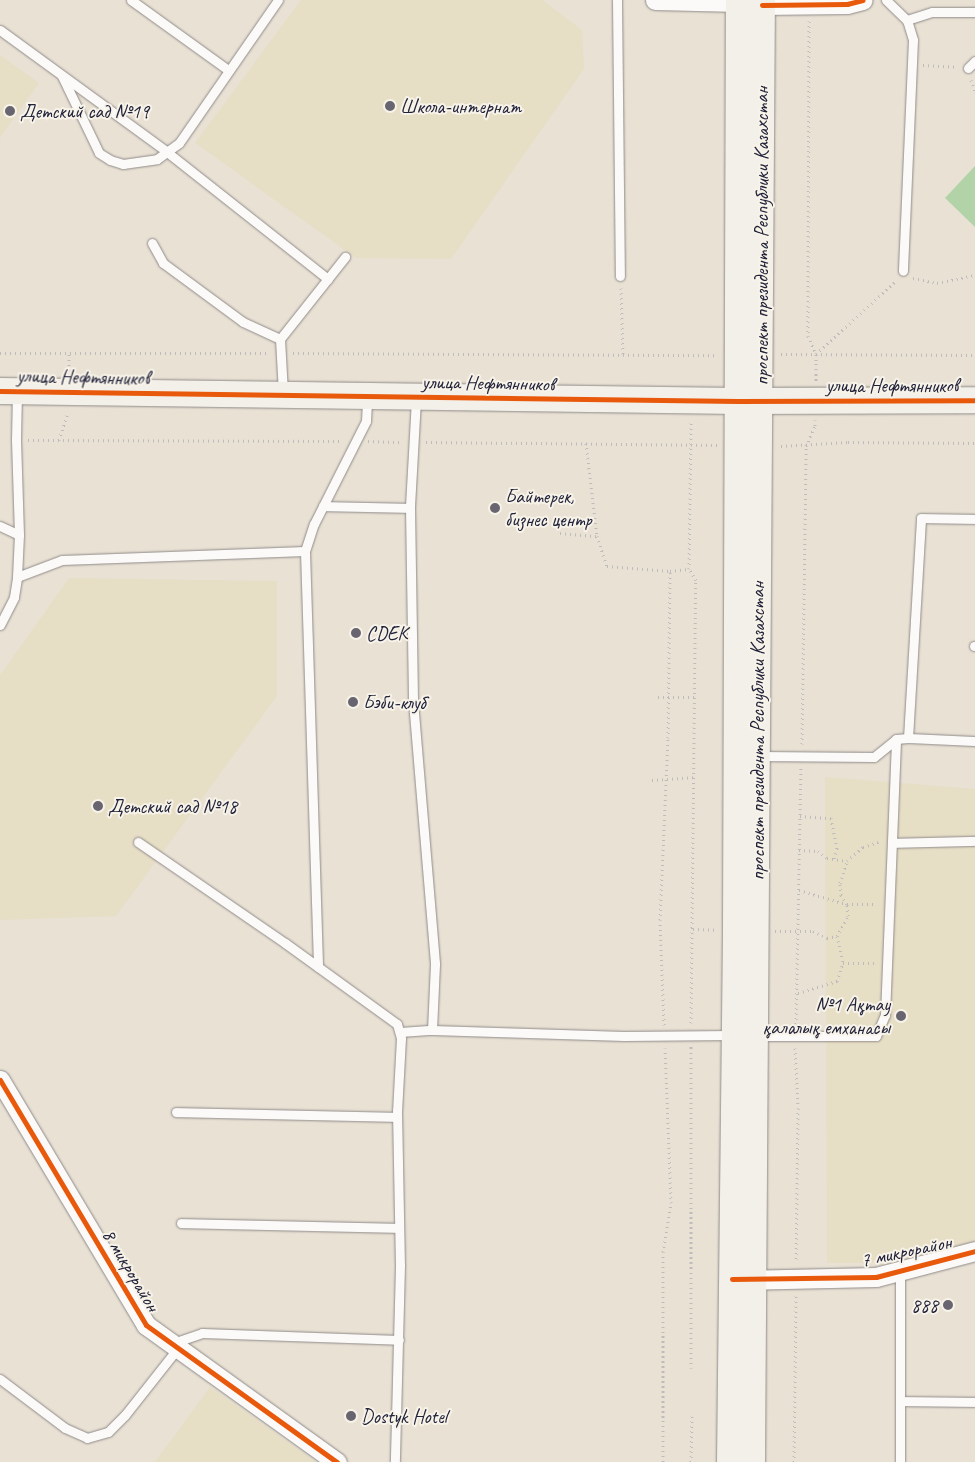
<!DOCTYPE html>
<meta charset="utf-8">
<style>
body{margin:0}
#map{position:relative;width:975px;height:1462px;overflow:hidden;background:#e9e1d4;font-family:Caveat,sans-serif}
div>[style]{position:absolute}
.built>*{inset:0;background:#e7dec6}
.green>*{inset:0;background:#b1d3a7}
.path>*{height:3px;margin-top:-1.5px;transform-origin:0;background:repeating-linear-gradient(90deg,#bdbbbb 0 1px,transparent 0 5px)}
.roads{filter:drop-shadow(0 0 1px #8f8b89) drop-shadow(0 0 1px #8f8b89)}
.lane>*{height:9px;margin:-4.5px;padding:0 4.5px;transform-origin:4.5px;border-radius:4.5px;background:#fcfaf9}
.street>*{height:19px;margin:-9.5px;padding:0 9.5px;transform-origin:9.5px;border-radius:9.5px;background:#fcfaf9}
.secondary>*{height:26px;margin:-13px;padding:0 13px;transform-origin:13px;border-radius:13px;background:#f3f0ea}
.cycleway>*{height:5px;margin:-2.5px;padding:0 2.5px;transform-origin:2.5px;border-radius:2.5px;background:#e8590c}
.dots>*{width:14px;height:14px;translate:-50% -50%;box-sizing:border-box;border:2px solid #f7f3e8;border-radius:50%}
span{translate:-50% -50%;white-space:nowrap;text-align:center;line-height:1.15;-webkit-text-stroke:4px #f7f3e8;paint-order:stroke}
.poi-label{font-size:20px;color:#22223b}
.left{translate:0 -50%;text-align:left}
.right{translate:-100% -50%;text-align:right}
.street-label{font-size:20px;color:#22223b}
</style>
<div id="map">
<div class="built">
<i style="clip-path:polygon(301px 0,542px 0,582px 30px,584px 69px,451px 259px,356px 258px,195px 143px)"></i>
<i style="clip-path:polygon(0 55px,39px 83px,0 138px)"></i>
<i style="clip-path:polygon(69px 578px,277px 581px,277px 696px,116px 916px,0 920px,0 675px)"></i>
<i style="clip-path:polygon(825px 777px,975px 789px,975px 1243px,906px 1263px,827px 1263px)"></i>
<i style="clip-path:polygon(210px 1387px,316px 1462px,155px 1462px)"></i>
</div>
<div class="green">
<i style="clip-path:polygon(975px 166px,975px 227px,945px 198px)"></i>
</div>
<div class="path">
<i style="left:809px;top:21px;width:315px;rotate:90.2deg"></i>
<i style="left:808px;top:336px;width:20px;rotate:66deg"></i>
<i style="left:816px;top:354px;width:27px;rotate:90deg"></i>
<i style="left:923px;top:65px;width:33px;rotate:3deg"></i>
<i style="left:971px;top:80px;width:12px;rotate:70deg"></i>
<i style="left:913px;top:278px;width:25px;rotate:12deg"></i>
<i style="left:937px;top:283px;width:39px;rotate:-12deg"></i>
<i style="left:621px;top:288px;width:67px;rotate:88.3deg"></i>
<i style="left:0;top:353px;width:269px"></i>
<i style="left:293px;top:353px;width:424px;rotate:0.3deg"></i>
<i style="left:781px;top:354px;width:194px;rotate:0.3deg"></i>
<i style="left:816px;top:354px;width:108px;rotate:-42.4deg"></i>
<i style="left:69px;top:371px;width:18px;rotate:-90deg"></i>
<i style="left:28px;top:440px;width:314px;rotate:0.2deg"></i>
<i style="left:59px;top:440px;width:29px;rotate:-72deg"></i>
<i style="left:368px;top:441px;width:34px;rotate:2deg"></i>
<i style="left:426px;top:442px;width:291px;rotate:0.6deg"></i>
<i style="left:586px;top:443px;width:94px;rotate:83.3deg"></i>
<i style="left:597px;top:536px;width:32px;rotate:72deg"></i>
<i style="left:607px;top:566px;width:63px;rotate:4.5deg"></i>
<i style="left:781px;top:446px;width:67px;rotate:-3.4deg"></i>
<i style="left:848px;top:442px;width:127px;rotate:0.5deg"></i>
<i style="left:560px;top:533px;width:37px;rotate:5deg"></i>
<i style="left:658px;top:697px;width:38px"></i>
<i style="left:802px;top:744px;width:298px;rotate:-89.2deg"></i>
<i style="left:806px;top:446px;width:22px;rotate:-66deg"></i>
<i style="left:815px;top:426px;width:6px;rotate:-90deg"></i>
<i style="left:652px;top:780px;width:44px;rotate:-3.9deg"></i>
<i style="left:800px;top:816px;width:31px;rotate:4deg"></i>
<i style="left:831px;top:818px;width:31px;rotate:79deg"></i>
<i style="left:837px;top:848px;width:11px;rotate:105deg"></i>
<i style="left:799px;top:850px;width:19px;rotate:3deg"></i>
<i style="left:818px;top:851px;width:11px;rotate:38deg"></i>
<i style="left:827px;top:858px;width:20px;rotate:9deg"></i>
<i style="left:799px;top:890px;width:49px;rotate:16.6deg"></i>
<i style="left:847px;top:904px;width:11px;rotate:-124deg"></i>
<i style="left:841px;top:895px;width:12px;rotate:-95deg"></i>
<i style="left:840px;top:883px;width:23px;rotate:-72deg"></i>
<i style="left:847px;top:861px;width:21px;rotate:-41deg"></i>
<i style="left:863px;top:847px;width:19px;rotate:-18deg"></i>
<i style="left:693px;top:929px;width:24px;rotate:2deg"></i>
<i style="left:775px;top:931px;width:38px"></i>
<i style="left:813px;top:931px;width:16px;rotate:27deg"></i>
<i style="left:827px;top:938px;width:10px;rotate:-11deg"></i>
<i style="left:837px;top:936px;width:28px;rotate:77deg"></i>
<i style="left:837px;top:936px;width:23px;rotate:-61deg"></i>
<i style="left:848px;top:916px;width:12px;rotate:-95deg"></i>
<i style="left:847px;top:904px;width:30px"></i>
<i style="left:798px;top:993px;width:41px;rotate:-17.1deg"></i>
<i style="left:837px;top:981px;width:19px;rotate:-72deg"></i>
<i style="left:843px;top:963px;width:32px"></i>
<i style="left:691px;top:1023px;width:443px;rotate:-89.4deg"></i>
<i style="left:696px;top:580px;width:13px;rotate:-122deg"></i>
<i style="left:689px;top:569px;width:148px;rotate:-89.2deg"></i>
<i style="left:796px;top:1024px;width:256px;rotate:-88.9deg"></i>
<i style="left:664px;top:1025px;width:105px;rotate:-92.2deg"></i>
<i style="left:660px;top:920px;width:182px;rotate:-87.5deg"></i>
<i style="left:668px;top:738px;width:167px;rotate:-89.3deg"></i>
<i style="left:670px;top:571px;width:19px;rotate:-6deg"></i>
<i style="left:795px;top:1048px;width:60px;rotate:87.1deg"></i>
<i style="left:798px;top:1108px;width:153px;rotate:90.7deg"></i>
<i style="left:691px;top:1368px;width:322px;rotate:-90deg"></i>
<i style="left:663px;top:1462px;width:210px;rotate:-90deg"></i>
<i style="left:663px;top:1252px;width:50px;rotate:-80.7deg"></i>
<i style="left:671px;top:1203px;width:155px;rotate:-92.2deg"></i>
<i style="left:691px;top:1462px;width:46px;rotate:-88.8deg"></i>
<i style="left:794px;top:1462px;width:167px;rotate:-89.3deg"></i>
</div>
<div class="roads">
<div class="lane">
<i style="left:131px;top:0;width:120px;rotate:35.8deg"></i>
<i style="left:617px;top:0;width:276px;rotate:89.4deg"></i>
<i style="left:886px;top:0;width:29px;rotate:44deg"></i>
<i style="left:907px;top:20px;width:21px;rotate:73deg"></i>
<i style="left:913px;top:40px;width:231px;rotate:92.5deg"></i>
<i style="left:907px;top:20px;width:26px;rotate:-18deg"></i>
<i style="left:932px;top:12px;width:43px"></i>
<i style="left:0;top:30px;width:207px;rotate:36.1deg"></i>
<i style="left:167px;top:152px;width:205px;rotate:38.3deg"></i>
<i style="left:968px;top:68px;width:10px;rotate:-45deg"></i>
<i style="left:62px;top:76px;width:85px;rotate:64.3deg"></i>
<i style="left:99px;top:153px;width:13px;rotate:32deg"></i>
<i style="left:110px;top:160px;width:14px;rotate:17deg"></i>
<i style="left:123px;top:164px;width:34px;rotate:-8deg"></i>
<i style="left:157px;top:159px;width:27px;rotate:-36deg"></i>
<i style="left:179px;top:143px;width:174px;rotate:-55.3deg"></i>
<i style="left:152px;top:243px;width:23px;rotate:61deg"></i>
<i style="left:163px;top:263px;width:99px;rotate:36.4deg"></i>
<i style="left:243px;top:322px;width:41px;rotate:24.7deg"></i>
<i style="left:280px;top:339px;width:54px;rotate:86.8deg"></i>
<i style="left:280px;top:339px;width:105px;rotate:-51.6deg"></i>
<i style="left:416px;top:399px;width:109px;rotate:93.2deg"></i>
<i style="left:410px;top:508px;width:193px;rotate:89.1deg"></i>
<i style="left:413px;top:701px;width:264px;rotate:85.2deg"></i>
<i style="left:435px;top:964px;width:66px;rotate:92.6deg"></i>
<i style="left:323px;top:506px;width:87px;rotate:1.3deg"></i>
<i style="left:0;top:526px;width:21px;rotate:25deg"></i>
<i style="left:305px;top:551px;width:416px;rotate:88.2deg"></i>
<i style="left:17px;top:577px;width:48px;rotate:-20.7deg"></i>
<i style="left:62px;top:560px;width:243px;rotate:-2.1deg"></i>
<i style="left:305px;top:551px;width:28px;rotate:-72deg"></i>
<i style="left:314px;top:524px;width:115px;rotate:-63.2deg"></i>
<i style="left:366px;top:421px;width:22px;rotate:-87deg"></i>
<i style="left:0;top:625px;width:31px;rotate:-63deg"></i>
<i style="left:14px;top:597px;width:20px;rotate:-81deg"></i>
<i style="left:17px;top:577px;width:42px;rotate:-87.3deg"></i>
<i style="left:19px;top:535px;width:95px;rotate:-91.8deg"></i>
<i style="left:16px;top:440px;width:46px;rotate:-88.8deg"></i>
<i style="left:974px;top:646px;width:1px"></i>
<i style="left:908px;top:738px;width:220px;rotate:-86.6deg"></i>
<i style="left:921px;top:518px;width:54px;rotate:1.1deg"></i>
<i style="left:758px;top:756px;width:116px;rotate:0.5deg"></i>
<i style="left:874px;top:757px;width:28px;rotate:-39deg"></i>
<i style="left:138px;top:842px;width:178px;rotate:34.5deg"></i>
<i style="left:285px;top:943px;width:138px;rotate:35.9deg"></i>
<i style="left:397px;top:1024px;width:15px;rotate:74deg"></i>
<i style="left:401px;top:1038px;width:73px;rotate:93.1deg"></i>
<i style="left:397px;top:1111px;width:154px;rotate:88.9deg"></i>
<i style="left:400px;top:1265px;width:197px;rotate:91.5deg"></i>
<i style="left:892px;top:843px;width:83px;rotate:-1.4deg"></i>
<i style="left:400px;top:1032px;width:32px;rotate:-4deg"></i>
<i style="left:432px;top:1030px;width:192px;rotate:1.8deg"></i>
<i style="left:624px;top:1036px;width:108px;rotate:-0.5deg"></i>
<i style="left:758px;top:1036px;width:118px"></i>
<i style="left:876px;top:1036px;width:23px;rotate:-67deg"></i>
<i style="left:885px;top:1015px;width:276px;rotate:-87.7deg"></i>
<i style="left:896px;top:739px;width:12px;rotate:-5deg"></i>
<i style="left:908px;top:738px;width:67px;rotate:2.6deg"></i>
<i style="left:176px;top:1112px;width:221px;rotate:1.3deg"></i>
<i style="left:181px;top:1223px;width:218px;rotate:1.3deg"></i>
<i style="left:900px;top:1271px;width:191px;rotate:90deg"></i>
<i style="left:173px;top:1343px;width:31px;rotate:-19deg"></i>
<i style="left:202px;top:1333px;width:197px;rotate:2deg"></i>
<i style="left:0;top:1379px;width:81px;rotate:37deg"></i>
<i style="left:65px;top:1428px;width:24px;rotate:24deg"></i>
<i style="left:87px;top:1438px;width:22px;rotate:-16deg"></i>
<i style="left:108px;top:1432px;width:24px;rotate:-45deg"></i>
<i style="left:125px;top:1415px;width:85px;rotate:-51.7deg"></i>
<i style="left:901px;top:1401px;width:74px;rotate:0.8deg"></i>
</div>
<div class="street">
<i style="left:655px;top:0;width:84px;rotate:1.4deg"></i>
<i style="left:762px;top:5px;width:85px;rotate:-0.7deg"></i>
<i style="left:847px;top:4px;width:16px;rotate:-14deg"></i>
<i style="left:0;top:1080px;width:285px;rotate:59.2deg"></i>
<i style="left:146px;top:1325px;width:235px;rotate:35.7deg"></i>
<i style="left:741px;top:1280px;width:135px;rotate:-1.3deg"></i>
<i style="left:876px;top:1277px;width:102px;rotate:-14.7deg"></i>
</div>
<div class="secondary">
<i style="left:0;top:391px;width:738px;rotate:0.78deg"></i>
<i style="left:738px;top:401px;width:237px;rotate:-0.2deg"></i>
<i style="left:730px;top:1462px;width:531px;rotate:-89.35deg"></i>
<i style="left:736px;top:931px;width:931px;rotate:-89.82deg"></i>
<i style="left:752px;top:1462px;width:1462px;rotate:-89.61deg"></i>
</div>
</div>
<div class="cycleway">
<i style="left:762px;top:5px;width:85px;rotate:-0.7deg"></i>
<i style="left:847px;top:4px;width:16px;rotate:-14deg"></i>
<i style="left:0;top:391px;width:738px;rotate:0.78deg"></i>
<i style="left:738px;top:401px;width:237px;rotate:-0.2deg"></i>
<i style="left:0;top:1080px;width:285px;rotate:59.2deg"></i>
<i style="left:146px;top:1325px;width:235px;rotate:35.7deg"></i>
<i style="left:732px;top:1279px;width:144px;rotate:-0.8deg"></i>
<i style="left:876px;top:1277px;width:102px;rotate:-14.7deg"></i>
</div>
<div class="dots">
<i style="left:390px;top:106px;background:#686571"></i>
<i style="left:10px;top:111px;background:#686571"></i>
<i style="left:495px;top:508px;background:#686571"></i>
<i style="left:356px;top:633px;background:#686571"></i>
<i style="left:353px;top:702px;background:#686571"></i>
<i style="left:98px;top:806px;background:#686571"></i>
<i style="left:901px;top:1016px;background:#686571"></i>
<i style="left:948px;top:1305px;background:#686571"></i>
<i style="left:351px;top:1416px;background:#686571"></i>
</div>
<div class="poi-label">
<span class="left" style="left:400px;top:106px">Школа-интернат</span>
<span class="left" style="left:20px;top:111px">Детский сад №19</span>
<span class="left" style="left:505px;top:508px">Байтерек,<br>бизнес центр</span>
<span class="left" style="left:366px;top:633px">CDEK</span>
<span class="left" style="left:363px;top:702px">Бэби-клуб</span>
<span class="left" style="left:108px;top:806px">Детский сад №18</span>
<span class="right" style="left:890px;top:1016px">№1 Ақтау<br>қалалық емханасы</span>
<span class="right" style="left:938px;top:1305px">888</span>
<span class="left" style="left:361px;top:1416px">Dostyk Hotel</span>
</div>
<div class="street-label">
<span style="left:761px;top:236px;rotate:-90deg">проспект президента Республики Казахстан</span>
<span style="left:83px;top:377px;rotate:1deg">улица Нефтянников</span>
<span style="left:488px;top:383px;rotate:1deg">улица Нефтянников</span>
<span style="left:892px;top:385px">улица Нефтянников</span>
<span style="left:757px;top:731px;rotate:-90deg">проспект президента Республики Казахстан</span>
<span style="left:906px;top:1251px;rotate:-12deg">7 микрорайон</span>
<span style="left:131px;top:1270px;rotate:59deg">8 микрорайон</span>
</div>
</div>
